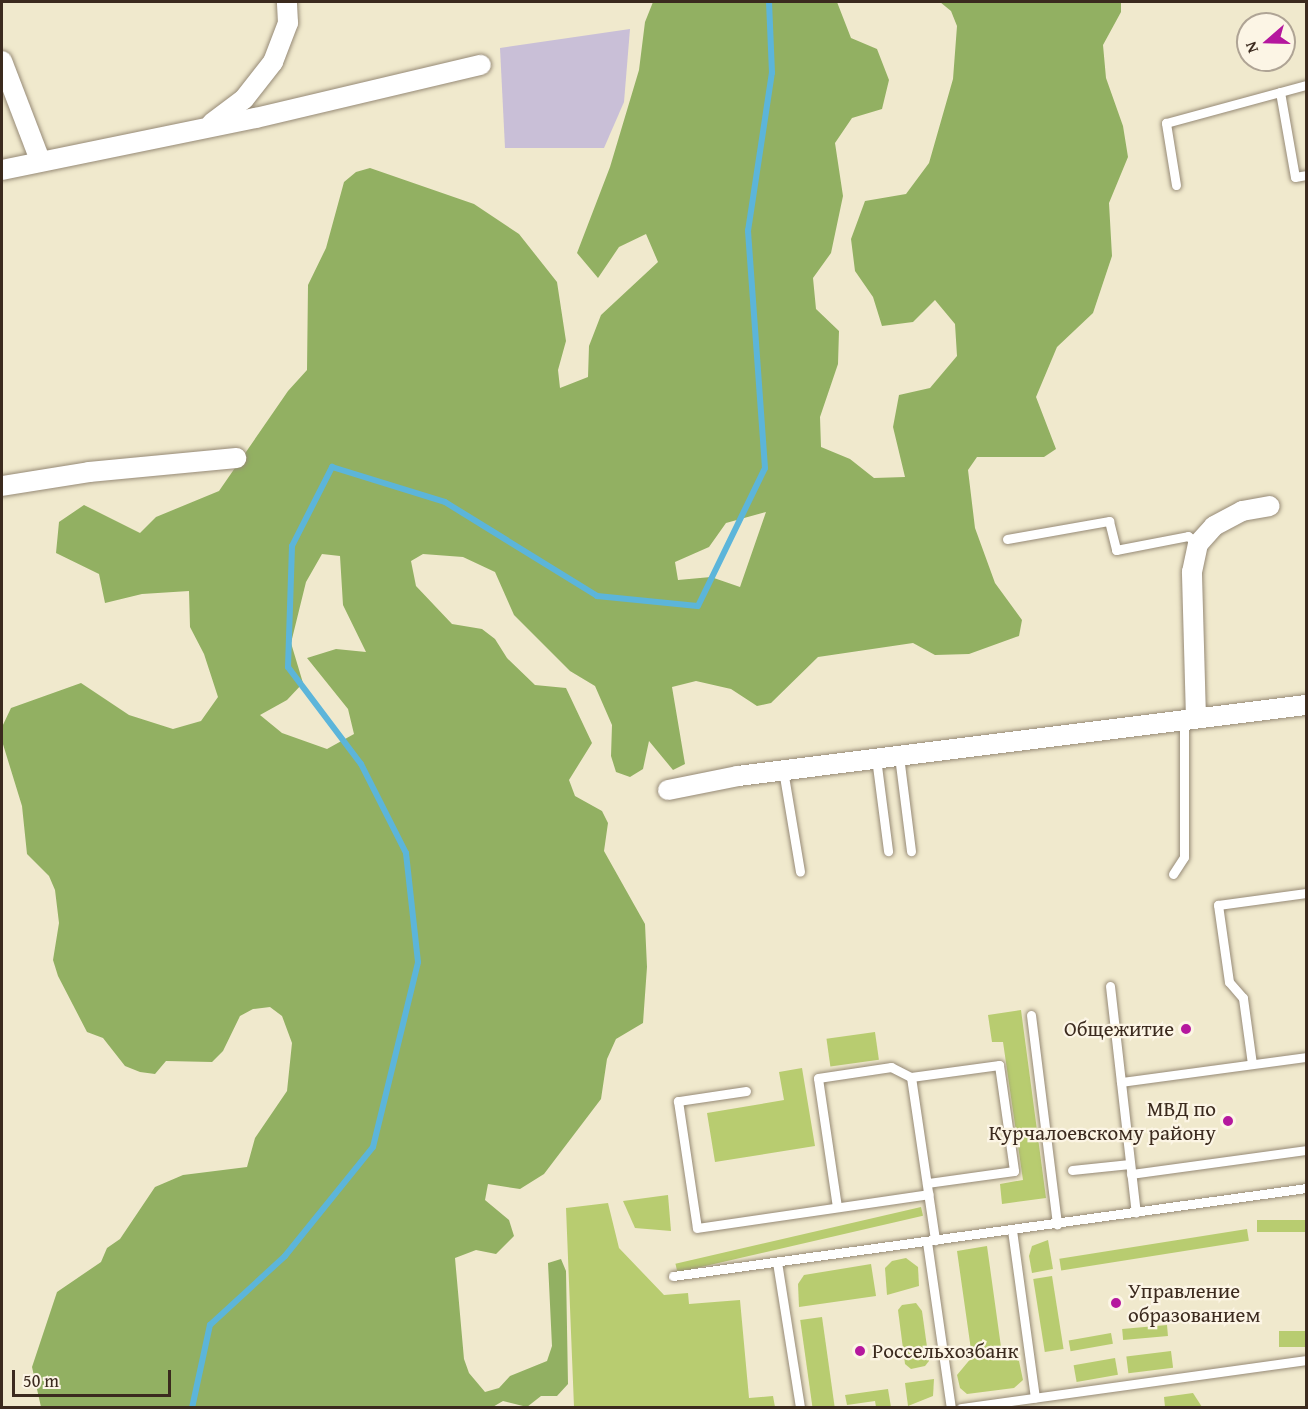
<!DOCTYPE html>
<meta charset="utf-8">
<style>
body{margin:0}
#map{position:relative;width:1308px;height:1409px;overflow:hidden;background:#f0e9cd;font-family:"Gentium Book Plus",serif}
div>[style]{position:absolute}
.industrial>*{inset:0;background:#c9bfd7}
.green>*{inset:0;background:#b8cc70;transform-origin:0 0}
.forest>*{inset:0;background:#92b062}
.stream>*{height:6px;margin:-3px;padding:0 3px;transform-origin:3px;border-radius:3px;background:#5cb5da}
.roads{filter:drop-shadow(0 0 2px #968a76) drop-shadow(0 0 2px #968a76)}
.lane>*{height:9px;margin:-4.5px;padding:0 4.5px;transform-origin:4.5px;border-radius:4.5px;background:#fff}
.street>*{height:20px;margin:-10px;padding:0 10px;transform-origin:10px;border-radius:10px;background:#fff}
.dots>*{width:16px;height:16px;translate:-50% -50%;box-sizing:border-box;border:3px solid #fcf5e5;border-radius:50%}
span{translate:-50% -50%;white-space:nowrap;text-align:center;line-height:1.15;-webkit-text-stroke:4.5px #fcf5e5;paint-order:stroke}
.poi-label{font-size:21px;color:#3b2a1e}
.right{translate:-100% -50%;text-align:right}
.left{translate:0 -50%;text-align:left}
.frame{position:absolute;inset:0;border:3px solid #3b2a1e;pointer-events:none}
.north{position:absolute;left:1236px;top:12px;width:60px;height:60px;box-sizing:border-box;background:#fcf5e5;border:2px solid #afa495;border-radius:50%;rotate:250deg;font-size:16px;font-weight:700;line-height:24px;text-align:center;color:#3b2a1e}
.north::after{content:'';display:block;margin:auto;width:21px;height:27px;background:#b5179e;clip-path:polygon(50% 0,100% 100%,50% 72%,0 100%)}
.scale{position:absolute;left:12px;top:1370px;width:159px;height:27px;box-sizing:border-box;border:3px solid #3b2a1e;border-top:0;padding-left:8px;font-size:18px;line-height:21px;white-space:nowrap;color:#3b2a1e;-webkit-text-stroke:4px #fcf5e5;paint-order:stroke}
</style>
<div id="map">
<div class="industrial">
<i style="clip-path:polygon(630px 29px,624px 102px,604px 148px,505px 148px,500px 48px)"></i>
</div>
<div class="green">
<i style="clip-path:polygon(1021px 1010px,1046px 1198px,1002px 1204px,1000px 1184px,1023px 1180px,1003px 1042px,992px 1042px,988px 1015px)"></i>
<i style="left:875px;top:1032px;width:28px;height:49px;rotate:82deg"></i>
<i style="clip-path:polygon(802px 1068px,815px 1146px,715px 1162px,707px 1113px,784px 1100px,779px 1072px)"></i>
<i style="clip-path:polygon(668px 1195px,671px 1231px,635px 1228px,623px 1201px)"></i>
<i style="clip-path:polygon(608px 1203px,619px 1248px,664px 1295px,688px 1293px,689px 1304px,740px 1300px,749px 1398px,773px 1396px,775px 1407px,574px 1407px,566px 1208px)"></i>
<i style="left:921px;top:1207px;width:9px;height:252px;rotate:77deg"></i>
<i style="left:1306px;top:1220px;width:12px;height:49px;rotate:90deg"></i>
<i style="left:1247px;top:1229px;width:12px;height:190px;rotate:81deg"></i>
<i style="clip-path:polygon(1048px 1240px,1053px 1269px,1032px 1273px,1029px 1256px,1032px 1246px)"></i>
<i style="clip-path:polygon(987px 1246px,1002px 1354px,1019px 1361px,1023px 1380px,1014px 1388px,967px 1394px,960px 1388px,957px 1375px,972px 1357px,957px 1251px)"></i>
<i style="clip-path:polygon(906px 1258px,918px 1267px,919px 1286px,887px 1295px,885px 1268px,892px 1261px)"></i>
<i style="clip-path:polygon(871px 1264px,876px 1296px,799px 1307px,798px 1284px,804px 1275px)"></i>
<i style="left:1052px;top:1276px;width:74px;height:19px;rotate:81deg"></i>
<i style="clip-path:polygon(916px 1303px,922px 1311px,929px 1361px,925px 1366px,911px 1369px,905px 1364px,898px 1310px,902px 1305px)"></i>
<i style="left:822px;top:1317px;width:91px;height:22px;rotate:82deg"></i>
<i style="left:1167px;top:1325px;width:11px;height:45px;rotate:85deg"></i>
<i style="left:1306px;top:1331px;width:16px;height:27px;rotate:90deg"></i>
<i style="left:1111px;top:1333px;width:11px;height:43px;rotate:80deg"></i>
<i style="left:1171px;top:1351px;width:17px;height:45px;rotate:83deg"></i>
<i style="left:1115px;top:1358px;width:17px;height:42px;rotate:80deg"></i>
<i style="clip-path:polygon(934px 1379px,933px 1396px,908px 1406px,905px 1383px)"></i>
<i style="clip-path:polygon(888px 1389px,891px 1407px,876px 1407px,875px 1401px,847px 1405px,845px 1395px)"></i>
<i style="clip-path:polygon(1193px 1393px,1202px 1407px,1165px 1407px,1164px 1397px)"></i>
</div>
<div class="forest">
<i style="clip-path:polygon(evenodd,653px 2px,837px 2px,851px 38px,877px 49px,889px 80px,882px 109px,852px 118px,835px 143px,843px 196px,831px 253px,813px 278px,816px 309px,839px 331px,838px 364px,820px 417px,821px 447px,850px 459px,874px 478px,905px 477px,893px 427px,899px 395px,930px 388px,957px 356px,955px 324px,935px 300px,913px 322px,882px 326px,873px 297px,855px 271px,851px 239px,865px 201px,906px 194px,929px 163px,953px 79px,957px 26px,951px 11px,940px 2px,1121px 2px,1121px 12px,1103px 45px,1106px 78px,1123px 126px,1128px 157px,1109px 203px,1112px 256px,1093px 313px,1057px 347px,1036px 397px,1056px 449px,1044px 457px,977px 457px,968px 470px,975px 528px,995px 583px,1022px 620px,1019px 636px,969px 654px,935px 655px,913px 643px,818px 657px,771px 703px,757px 706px,731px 689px,696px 681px,672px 687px,685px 764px,673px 770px,649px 741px,643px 769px,630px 777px,616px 772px,611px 756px,612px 725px,595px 686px,570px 671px,514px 615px,495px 572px,463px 557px,423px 554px,411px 561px,416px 586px,452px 624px,482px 629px,495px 639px,507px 658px,535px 685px,566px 688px,592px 743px,569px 780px,575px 796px,602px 811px,608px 823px,604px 851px,645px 924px,647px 967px,643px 1023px,616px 1039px,607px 1059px,601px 1099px,544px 1174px,520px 1189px,488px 1184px,485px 1200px,509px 1220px,514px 1236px,496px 1254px,476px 1250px,455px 1258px,464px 1359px,469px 1373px,485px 1392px,499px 1388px,510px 1376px,547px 1361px,552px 1346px,548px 1263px,561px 1259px,566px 1271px,568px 1384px,557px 1396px,541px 1396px,527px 1407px,503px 1401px,491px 1408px,41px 1407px,32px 1367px,57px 1292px,101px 1262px,107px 1248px,120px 1239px,155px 1187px,183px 1175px,247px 1167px,255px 1138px,287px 1091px,292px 1043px,282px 1016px,270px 1007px,253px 1009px,240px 1016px,223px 1051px,212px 1062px,166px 1061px,155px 1074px,140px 1072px,125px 1066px,103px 1038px,87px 1032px,58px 976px,53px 960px,59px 923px,55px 890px,49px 876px,27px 854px,22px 806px,2px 741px,2px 727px,11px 708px,81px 683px,129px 715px,173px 729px,201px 721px,218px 697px,204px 654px,190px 627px,189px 591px,142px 594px,105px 603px,99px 574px,56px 553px,59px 522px,84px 505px,140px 533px,156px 517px,219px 491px,288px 391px,307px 370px,308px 285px,326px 248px,344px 182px,356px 172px,370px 168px,474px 204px,519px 234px,557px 282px,566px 341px,558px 370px,560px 388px,588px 377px,589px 346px,601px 315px,658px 262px,646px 234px,619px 247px,598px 278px,577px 253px,610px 167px,639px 70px,645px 22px,653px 2px,766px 512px,740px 587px,711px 577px,678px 580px,675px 562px,709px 547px,726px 523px,766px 512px,653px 2px,322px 554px,340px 556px,343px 605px,366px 652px,336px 649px,307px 658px,348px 709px,354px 734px,327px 749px,282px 733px,260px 715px,287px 700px,303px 683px,291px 643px,306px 582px,322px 554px)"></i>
</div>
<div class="stream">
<i style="left:192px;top:1408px;width:85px;rotate:-77.8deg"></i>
<i style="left:210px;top:1325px;width:102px;rotate:-42.6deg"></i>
<i style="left:285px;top:1256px;width:140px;rotate:-51.1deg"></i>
<i style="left:373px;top:1147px;width:190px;rotate:-76.3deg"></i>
<i style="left:418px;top:962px;width:110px;rotate:-96.3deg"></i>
<i style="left:406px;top:853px;width:100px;rotate:-116.8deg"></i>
<i style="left:361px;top:764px;width:121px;rotate:-127deg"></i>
<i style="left:288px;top:667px;width:121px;rotate:-88.1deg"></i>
<i style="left:292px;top:546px;width:89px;rotate:-63.1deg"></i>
<i style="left:332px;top:467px;width:118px;rotate:17.2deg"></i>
<i style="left:445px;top:502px;width:179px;rotate:31.7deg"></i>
<i style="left:597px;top:596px;width:101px;rotate:5.7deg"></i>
<i style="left:698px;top:606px;width:153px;rotate:-64.1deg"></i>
<i style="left:765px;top:468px;width:238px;rotate:-94.1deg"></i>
<i style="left:748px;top:231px;width:160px;rotate:-81.4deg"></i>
<i style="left:772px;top:73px;width:71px;rotate:-92.4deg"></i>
</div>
<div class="roads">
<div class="lane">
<i style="left:1280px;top:92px;width:86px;rotate:80deg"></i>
<i style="left:1295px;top:177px;width:11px;rotate:-10deg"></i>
<i style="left:1176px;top:185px;width:63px;rotate:-99.2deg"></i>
<i style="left:1166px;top:123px;width:145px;rotate:-15.2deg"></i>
<i style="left:1007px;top:539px;width:104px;rotate:-10deg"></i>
<i style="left:1109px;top:521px;width:30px;rotate:76deg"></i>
<i style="left:1116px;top:550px;width:73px;rotate:-11deg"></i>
<i style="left:1188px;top:536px;width:13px;rotate:39deg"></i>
<i style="left:899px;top:756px;width:96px;rotate:82.8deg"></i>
<i style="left:876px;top:758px;width:94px;rotate:82.6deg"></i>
<i style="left:783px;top:770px;width:103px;rotate:80.5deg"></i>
<i style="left:1173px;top:874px;width:20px;rotate:-57deg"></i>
<i style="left:1184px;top:857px;width:137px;rotate:-90deg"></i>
<i style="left:1110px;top:986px;width:228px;rotate:83.5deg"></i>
<i style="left:1031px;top:1015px;width:211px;rotate:82.9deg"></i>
<i style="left:1252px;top:1064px;width:67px;rotate:-97.8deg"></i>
<i style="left:1243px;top:998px;width:21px;rotate:-131deg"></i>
<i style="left:1229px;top:982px;width:78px;rotate:-98.1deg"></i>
<i style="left:1218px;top:905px;width:89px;rotate:-7.8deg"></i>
<i style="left:911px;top:1077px;width:165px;rotate:81.6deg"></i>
<i style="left:1121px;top:1082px;width:187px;rotate:-7.7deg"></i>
<i style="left:746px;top:1091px;width:69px;rotate:171.6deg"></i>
<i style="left:678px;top:1101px;width:128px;rotate:81.5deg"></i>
<i style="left:697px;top:1228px;width:234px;rotate:-8.3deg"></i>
<i style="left:1072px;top:1170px;width:58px;rotate:-5.9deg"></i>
<i style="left:1131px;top:1174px;width:177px;rotate:-7.8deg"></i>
<i style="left:837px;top:1207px;width:130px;rotate:-98.4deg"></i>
<i style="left:818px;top:1078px;width:74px;rotate:-8.6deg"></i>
<i style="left:891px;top:1067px;width:22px;rotate:27deg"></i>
<i style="left:911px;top:1077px;width:89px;rotate:-7.8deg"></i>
<i style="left:999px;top:1065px;width:107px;rotate:81.9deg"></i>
<i style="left:1014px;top:1171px;width:88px;rotate:172.1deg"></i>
<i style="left:1012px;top:1230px;width:169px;rotate:82.2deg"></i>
<i style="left:927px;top:1242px;width:168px;rotate:81.8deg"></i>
<i style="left:777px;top:1262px;width:148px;rotate:81deg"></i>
<i style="left:673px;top:1276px;width:639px;rotate:-7.91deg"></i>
<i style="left:961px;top:1408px;width:348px;rotate:-7.9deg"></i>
</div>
<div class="street">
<i style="left:2px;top:61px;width:106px;rotate:69deg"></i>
<i style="left:212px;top:123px;width:40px;rotate:-37deg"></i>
<i style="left:244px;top:99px;width:47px;rotate:-51.9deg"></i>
<i style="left:273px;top:62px;width:42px;rotate:-69deg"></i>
<i style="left:288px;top:23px;width:21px;rotate:-93deg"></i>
<i style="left:2px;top:170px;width:259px;rotate:-11.6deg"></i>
<i style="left:256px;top:118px;width:231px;rotate:-13.3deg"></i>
<i style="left:2px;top:486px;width:88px;rotate:-9.1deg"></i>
<i style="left:89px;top:472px;width:148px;rotate:-5.4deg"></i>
<i style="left:1196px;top:718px;width:146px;rotate:-91.6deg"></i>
<i style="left:1192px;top:572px;width:29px;rotate:-78deg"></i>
<i style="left:1198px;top:544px;width:24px;rotate:-48deg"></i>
<i style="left:1214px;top:526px;width:32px;rotate:-28deg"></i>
<i style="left:1242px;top:511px;width:28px;rotate:-10deg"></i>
<i style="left:668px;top:790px;width:71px;rotate:-11.3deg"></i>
<i style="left:738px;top:776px;width:572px;rotate:-7.13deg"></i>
</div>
</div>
<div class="dots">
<i style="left:1186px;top:1029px;background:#b5179e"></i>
<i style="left:1228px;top:1121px;background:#b5179e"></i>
<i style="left:1116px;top:1303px;background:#b5179e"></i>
<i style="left:860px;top:1351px;background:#b5179e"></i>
</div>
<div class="poi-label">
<span class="right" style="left:1174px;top:1029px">Общежитие</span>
<span class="right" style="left:1216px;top:1121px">МВД по<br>Курчалоевскому району</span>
<span class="left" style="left:1128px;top:1303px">Управление<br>образованием</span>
<span class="left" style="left:872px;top:1351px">Россельхозбанк</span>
</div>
<div class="frame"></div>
<div class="north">N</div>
<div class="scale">50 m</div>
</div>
